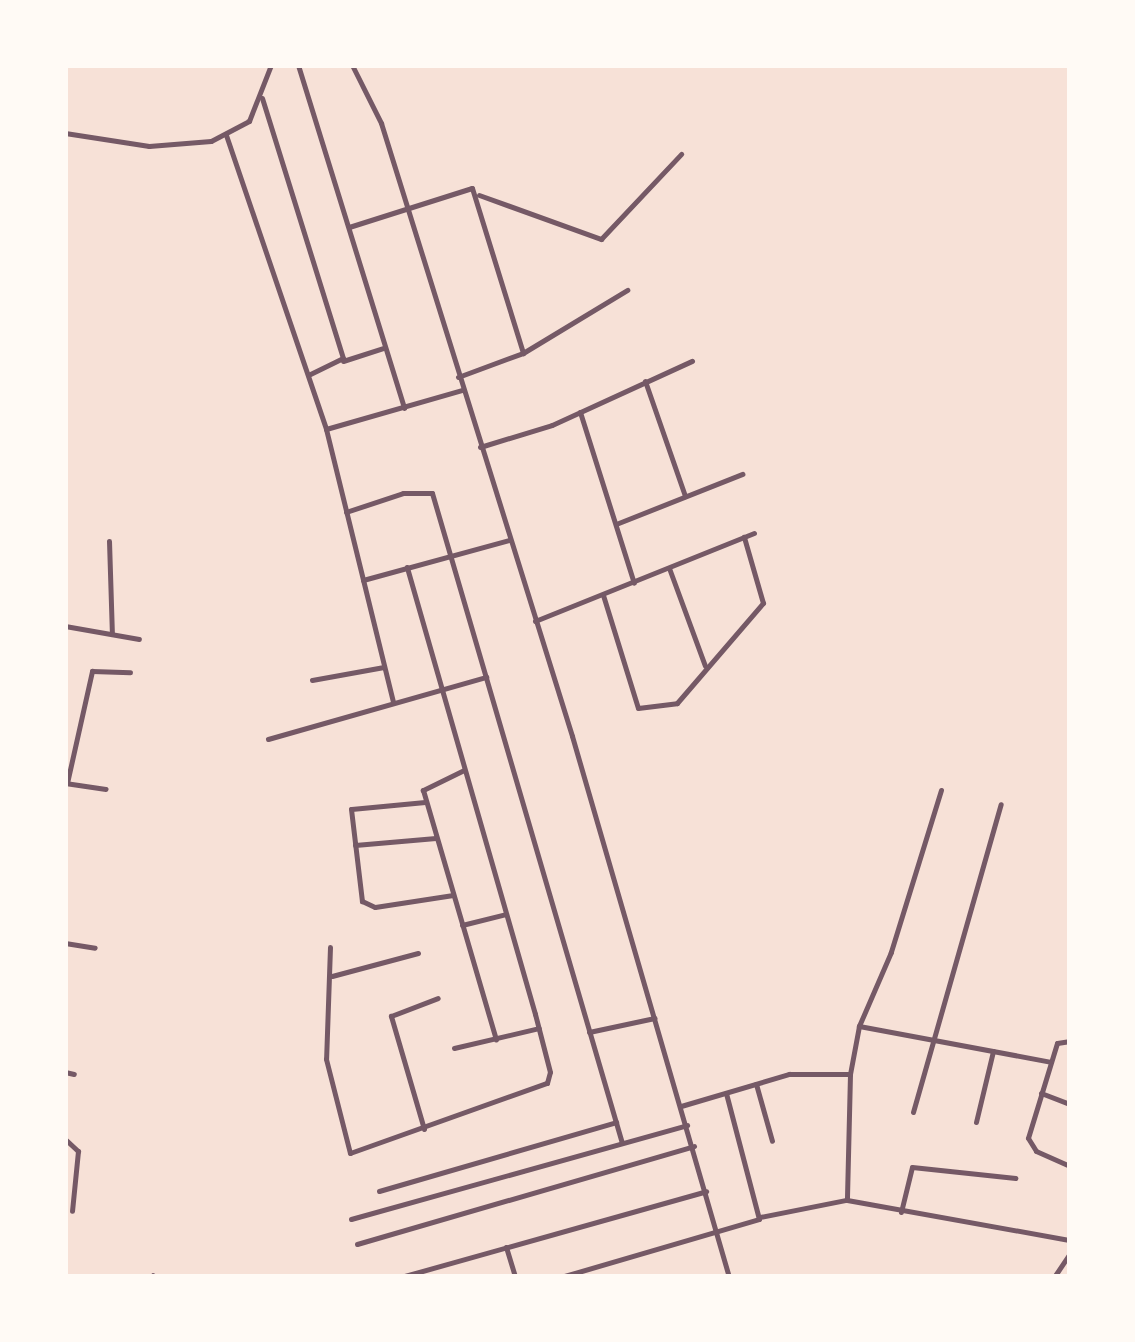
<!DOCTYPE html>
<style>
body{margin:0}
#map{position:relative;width:1135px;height:1342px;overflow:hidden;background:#f7e1d7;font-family:"Work Sans",sans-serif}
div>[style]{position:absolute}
.minor>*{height:5px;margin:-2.5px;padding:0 2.5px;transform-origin:2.5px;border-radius:2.5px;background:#755966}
span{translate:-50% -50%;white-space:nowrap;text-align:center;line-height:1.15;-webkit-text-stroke:10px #fffaf5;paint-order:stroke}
.frame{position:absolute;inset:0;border:68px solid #fffaf5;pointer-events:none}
</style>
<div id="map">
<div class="minor">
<i style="left:298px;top:65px;width:359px;rotate:72.8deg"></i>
<i style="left:352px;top:65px;width:65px;rotate:63.4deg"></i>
<i style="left:381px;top:123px;width:642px;rotate:72.69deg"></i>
<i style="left:572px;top:736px;width:563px;rotate:73.82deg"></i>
<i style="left:262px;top:98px;width:272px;rotate:72.7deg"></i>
<i style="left:343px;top:358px;width:37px;rotate:154deg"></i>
<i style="left:65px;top:133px;width:85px;rotate:8.8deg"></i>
<i style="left:149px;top:146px;width:62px;rotate:-4.6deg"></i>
<i style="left:211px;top:141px;width:43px;rotate:-27.8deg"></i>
<i style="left:249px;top:121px;width:60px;rotate:-68.6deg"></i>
<i style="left:226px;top:135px;width:311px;rotate:71.2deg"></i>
<i style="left:326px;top:429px;width:281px;rotate:76.2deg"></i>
<i style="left:479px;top:195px;width:130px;rotate:19.8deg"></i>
<i style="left:601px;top:239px;width:117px;rotate:-46.7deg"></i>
<i style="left:349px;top:227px;width:129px;rotate:-17.6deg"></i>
<i style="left:472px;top:188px;width:173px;rotate:72.8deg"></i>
<i style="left:343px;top:361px;width:42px;rotate:-18deg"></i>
<i style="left:458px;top:377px;width:69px;rotate:-20.3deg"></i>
<i style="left:523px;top:353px;width:122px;rotate:-31.2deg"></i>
<i style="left:645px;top:381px;width:122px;rotate:70.8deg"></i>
<i style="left:580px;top:412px;width:179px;rotate:72.5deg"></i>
<i style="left:326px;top:429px;width:141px;rotate:-16deg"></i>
<i style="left:480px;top:447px;width:75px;rotate:-17deg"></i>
<i style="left:552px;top:425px;width:154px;rotate:-24.6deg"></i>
<i style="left:346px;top:512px;width:60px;rotate:-18.4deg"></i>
<i style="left:403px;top:493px;width:29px"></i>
<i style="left:432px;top:493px;width:677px;rotate:73.71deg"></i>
<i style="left:616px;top:524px;width:136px;rotate:-21.6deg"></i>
<i style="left:109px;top:541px;width:93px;rotate:88.2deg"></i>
<i style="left:669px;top:568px;width:104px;rotate:69.8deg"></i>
<i style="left:363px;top:580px;width:151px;rotate:-15.3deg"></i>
<i style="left:603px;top:595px;width:118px;rotate:72.8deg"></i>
<i style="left:638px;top:708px;width:39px;rotate:-7deg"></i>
<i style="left:677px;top:703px;width:132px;rotate:-49.3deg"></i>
<i style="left:763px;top:603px;width:69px;rotate:-106.1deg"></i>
<i style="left:535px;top:621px;width:236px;rotate:-21.9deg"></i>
<i style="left:65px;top:626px;width:75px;rotate:10deg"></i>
<i style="left:312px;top:680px;width:73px;rotate:-10.2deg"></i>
<i style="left:268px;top:739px;width:227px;rotate:-15.9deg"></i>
<i style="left:464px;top:770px;width:46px;rotate:154deg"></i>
<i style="left:423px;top:790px;width:260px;rotate:73.7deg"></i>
<i style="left:65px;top:783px;width:41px;rotate:8.3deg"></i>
<i style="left:67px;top:783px;width:115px;rotate:-77.4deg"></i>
<i style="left:92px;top:671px;width:38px;rotate:2deg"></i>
<i style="left:941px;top:790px;width:170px;rotate:107.2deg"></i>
<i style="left:891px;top:952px;width:81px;rotate:113.4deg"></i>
<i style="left:859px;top:1026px;width:49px;rotate:100.6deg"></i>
<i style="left:850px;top:1074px;width:126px;rotate:91.4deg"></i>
<i style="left:847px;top:1200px;width:227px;rotate:10.2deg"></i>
<i style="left:425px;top:802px;width:74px;rotate:174.6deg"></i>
<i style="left:351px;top:809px;width:93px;rotate:83.2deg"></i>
<i style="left:362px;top:901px;width:14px;rotate:25deg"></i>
<i style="left:375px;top:907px;width:79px;rotate:-8.7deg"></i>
<i style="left:355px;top:845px;width:81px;rotate:-4.9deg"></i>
<i style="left:462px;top:925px;width:45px;rotate:-14deg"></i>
<i style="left:65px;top:943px;width:30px;rotate:9deg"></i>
<i style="left:330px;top:947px;width:112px;rotate:92deg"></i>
<i style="left:326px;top:1059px;width:97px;rotate:75.7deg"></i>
<i style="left:350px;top:1153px;width:209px;rotate:-19.6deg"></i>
<i style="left:547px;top:1083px;width:11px;rotate:-75deg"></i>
<i style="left:550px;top:1072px;width:60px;rotate:-104.5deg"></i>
<i style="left:535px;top:1014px;width:465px;rotate:-106deg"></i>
<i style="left:332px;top:976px;width:89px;rotate:-15deg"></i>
<i style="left:859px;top:1026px;width:195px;rotate:10.6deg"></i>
<i style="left:589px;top:1032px;width:67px;rotate:-12deg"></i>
<i style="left:1070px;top:1041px;width:13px;rotate:171deg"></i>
<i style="left:1057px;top:1043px;width:99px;rotate:107deg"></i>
<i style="left:1028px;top:1138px;width:15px;rotate:58deg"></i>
<i style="left:1036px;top:1151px;width:37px;rotate:24deg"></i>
<i style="left:454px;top:1048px;width:87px;rotate:-13.2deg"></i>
<i style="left:65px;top:1072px;width:9px;rotate:13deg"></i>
<i style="left:756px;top:1084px;width:59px;rotate:74.3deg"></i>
<i style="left:1041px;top:1093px;width:31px;rotate:21deg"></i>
<i style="left:681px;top:1106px;width:113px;rotate:-16.5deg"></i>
<i style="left:789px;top:1074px;width:61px"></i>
<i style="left:913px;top:1112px;width:320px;rotate:-74.1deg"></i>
<i style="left:976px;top:1122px;width:73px;rotate:-76.5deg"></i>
<i style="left:424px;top:1129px;width:118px;rotate:-106.3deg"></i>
<i style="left:391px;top:1016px;width:50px;rotate:-21deg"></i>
<i style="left:65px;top:1139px;width:18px;rotate:43deg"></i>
<i style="left:78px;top:1151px;width:60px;rotate:95.7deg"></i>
<i style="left:379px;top:1191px;width:247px;rotate:-16.2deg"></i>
<i style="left:901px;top:1212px;width:46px;rotate:-76.3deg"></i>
<i style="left:912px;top:1167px;width:104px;rotate:6.1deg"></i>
<i style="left:760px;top:1217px;width:88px;rotate:-11.2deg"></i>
<i style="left:351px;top:1219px;width:349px;rotate:-15.6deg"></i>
<i style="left:357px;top:1244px;width:351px;rotate:-16.2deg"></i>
<i style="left:506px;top:1247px;width:31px;rotate:73deg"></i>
<i style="left:152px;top:1277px;width:2px;rotate:-63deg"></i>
<i style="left:401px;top:1277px;width:317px;rotate:-15.7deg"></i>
<i style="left:561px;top:1277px;width:206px;rotate:-16.3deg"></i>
<i style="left:759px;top:1219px;width:130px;rotate:-104.7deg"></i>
<i style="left:1054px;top:1277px;width:29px;rotate:-56deg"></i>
</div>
<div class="frame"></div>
</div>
